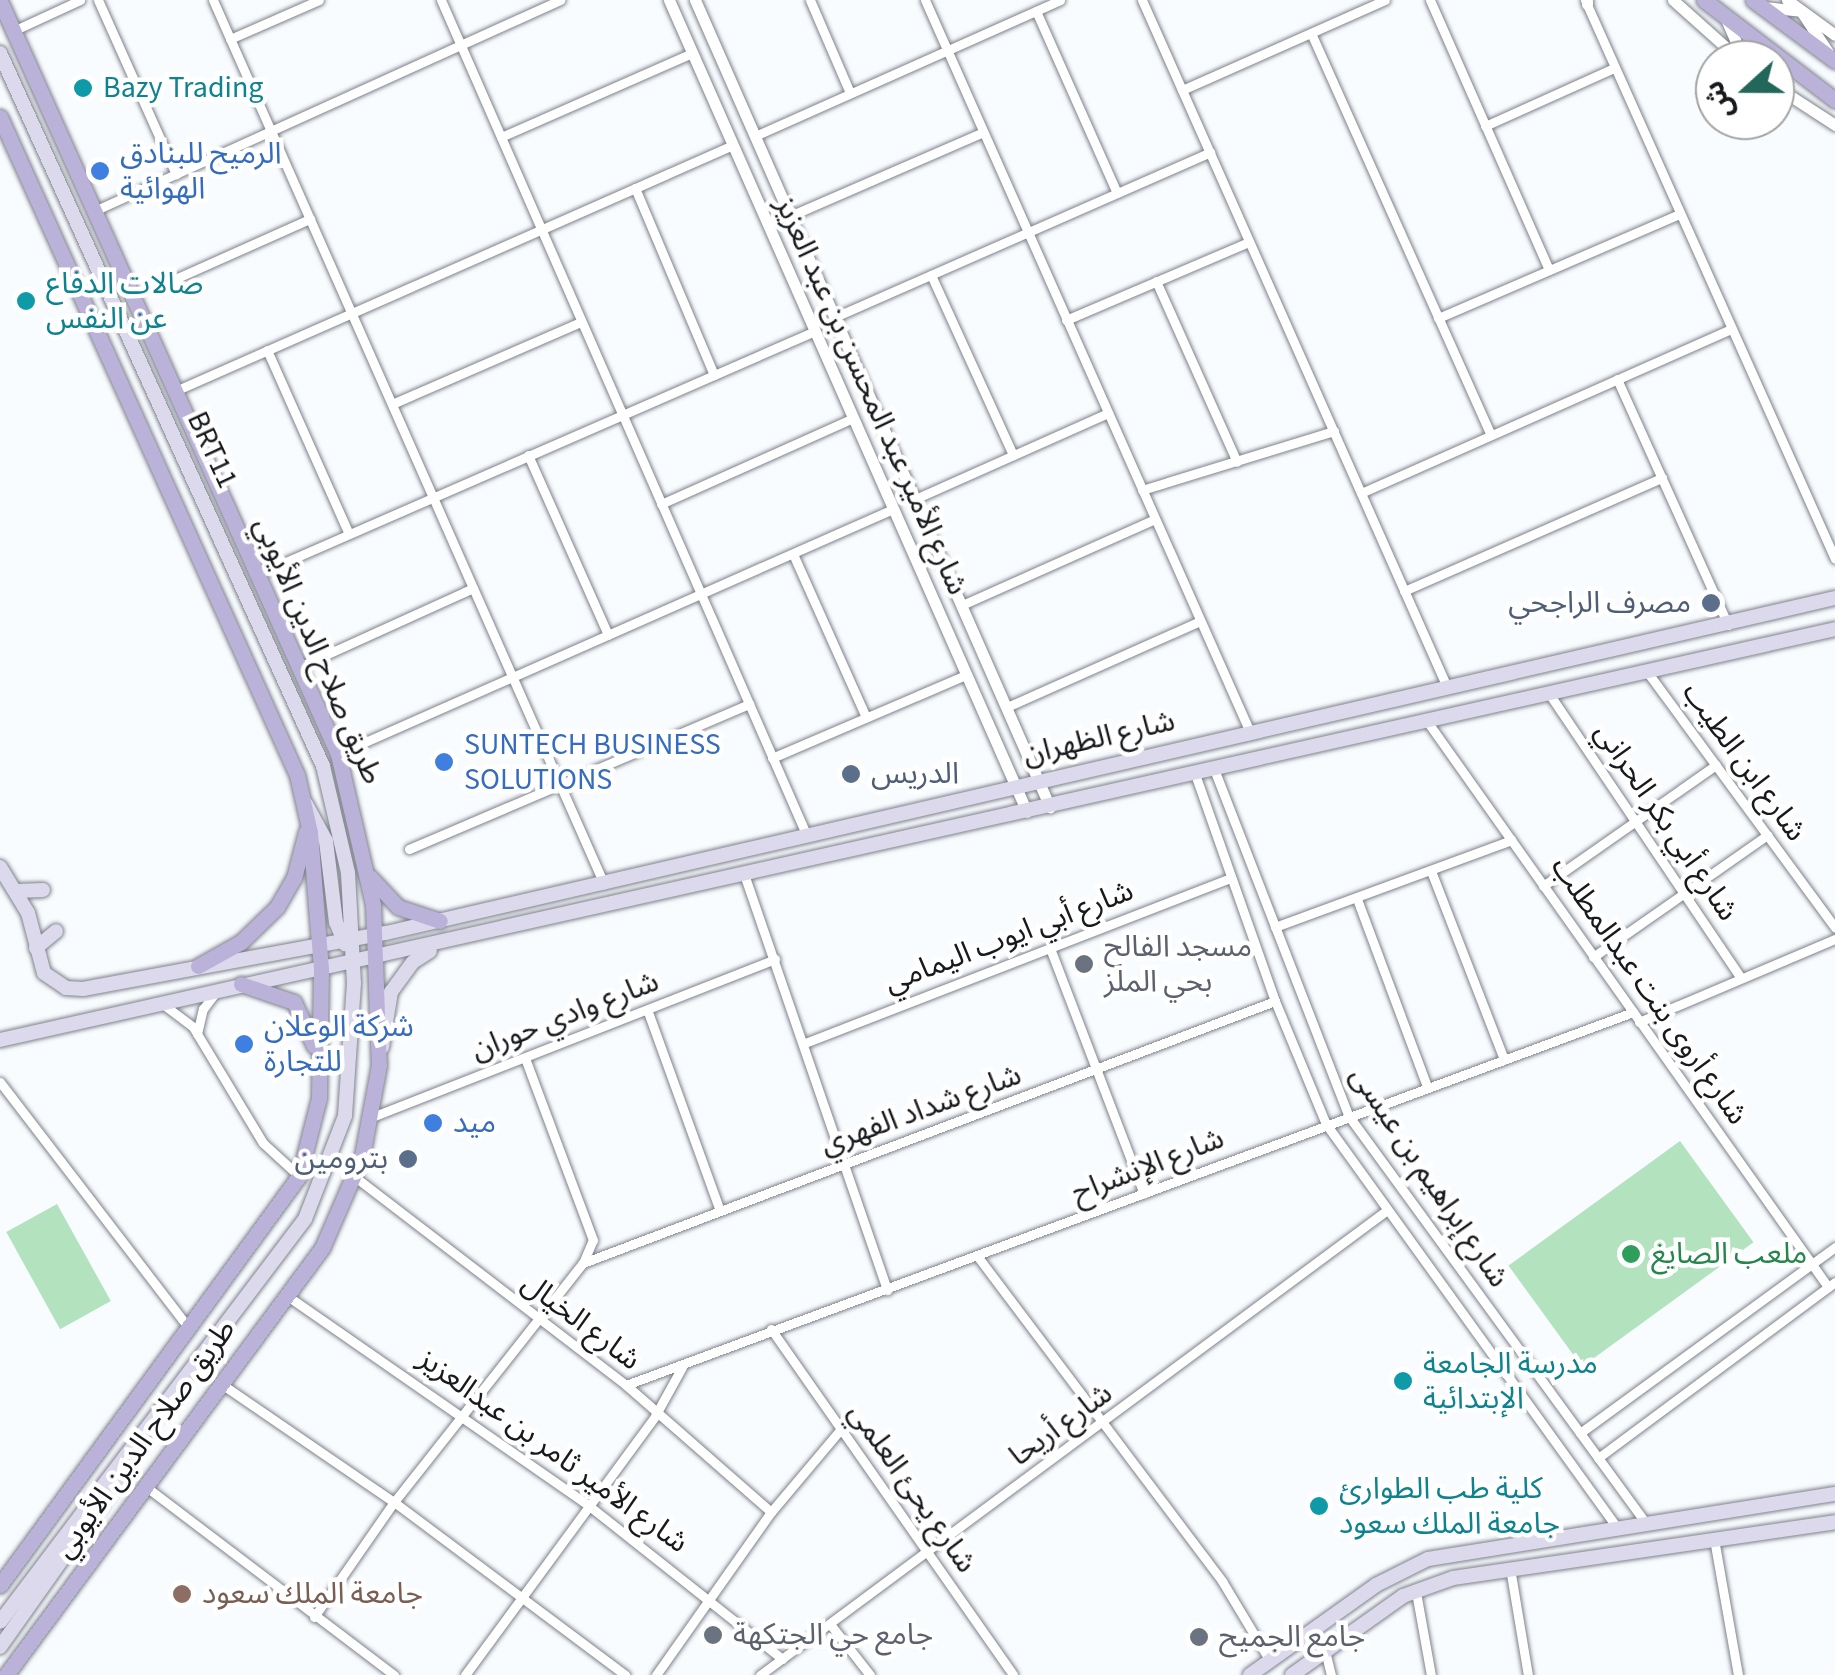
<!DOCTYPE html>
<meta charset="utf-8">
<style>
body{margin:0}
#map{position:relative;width:1835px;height:1675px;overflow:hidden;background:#f9fcff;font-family:"Source Sans 3","Noto Sans Arabic",sans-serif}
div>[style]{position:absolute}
.green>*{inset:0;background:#b3e2bf;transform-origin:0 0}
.roads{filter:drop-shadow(0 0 2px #7d828a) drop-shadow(0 0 2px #7d828a)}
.minor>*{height:9px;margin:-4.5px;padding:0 4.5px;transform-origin:4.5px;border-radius:4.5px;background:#fff}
.tertiary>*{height:11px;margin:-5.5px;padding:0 5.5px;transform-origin:5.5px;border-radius:5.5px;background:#fff}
.secondary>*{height:14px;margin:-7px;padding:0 7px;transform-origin:7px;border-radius:7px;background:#ddd9ec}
.primary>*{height:15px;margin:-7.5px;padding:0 7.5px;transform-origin:7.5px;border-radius:7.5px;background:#bbb2da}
.dots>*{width:28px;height:28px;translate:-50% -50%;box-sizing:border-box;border:5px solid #fff;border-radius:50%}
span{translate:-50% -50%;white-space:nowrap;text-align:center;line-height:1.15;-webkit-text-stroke:9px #fff;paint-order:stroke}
.culture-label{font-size:30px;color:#0d838f}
.left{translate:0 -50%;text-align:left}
.shop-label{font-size:30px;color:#366cbe}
.street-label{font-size:30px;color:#17191c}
.service-label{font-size:30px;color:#4e5e75}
.right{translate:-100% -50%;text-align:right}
.worship-label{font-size:30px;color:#5b616d}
.leisure-label{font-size:30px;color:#27864d}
.education-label{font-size:30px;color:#785e54}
.north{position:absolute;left:1695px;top:40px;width:100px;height:100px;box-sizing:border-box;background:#fff;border:2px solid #a2a3a4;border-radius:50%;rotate:249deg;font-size:28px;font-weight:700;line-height:40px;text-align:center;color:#17191c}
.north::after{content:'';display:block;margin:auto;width:35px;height:45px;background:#226759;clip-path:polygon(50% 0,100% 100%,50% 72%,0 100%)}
</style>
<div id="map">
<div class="green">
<i style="left:1680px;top:1141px;width:125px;height:212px;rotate:54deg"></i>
<i style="left:57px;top:1204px;width:111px;height:58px;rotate:61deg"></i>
</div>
<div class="roads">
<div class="minor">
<i style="left:98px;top:0;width:191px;rotate:65.9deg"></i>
<i style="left:213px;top:0;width:967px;rotate:66.14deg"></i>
<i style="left:441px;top:0;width:913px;rotate:66.36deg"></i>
<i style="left:810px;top:0;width:101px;rotate:66.7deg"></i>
<i style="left:925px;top:0;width:801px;rotate:66.06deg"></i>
<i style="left:1142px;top:0;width:752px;rotate:66.06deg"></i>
<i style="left:1430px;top:0;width:295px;rotate:66.2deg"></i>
<i style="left:1585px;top:0;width:612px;rotate:65.9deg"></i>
<i style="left:1036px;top:11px;width:199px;rotate:66deg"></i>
<i style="left:13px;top:31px;width:74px;rotate:-24.8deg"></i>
<i style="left:1311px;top:33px;width:440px;rotate:65.9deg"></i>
<i style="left:230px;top:39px;width:97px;rotate:-23.7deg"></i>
<i style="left:1182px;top:90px;width:222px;rotate:-23.9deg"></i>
<i style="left:1485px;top:126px;width:141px;rotate:-24.2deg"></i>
<i style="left:755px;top:136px;width:334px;rotate:-24deg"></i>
<i style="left:501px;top:137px;width:209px;rotate:-23.7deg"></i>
<i style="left:635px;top:188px;width:203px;rotate:67.1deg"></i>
<i style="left:94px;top:211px;width:512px;rotate:-24.36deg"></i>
<i style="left:790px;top:216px;width:210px;rotate:-23.5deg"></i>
<i style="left:931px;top:275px;width:198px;rotate:65.5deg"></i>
<i style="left:1156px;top:281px;width:198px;rotate:65.9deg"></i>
<i style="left:166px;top:283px;width:158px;rotate:-24deg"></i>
<i style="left:835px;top:317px;width:410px;rotate:-23.7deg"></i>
<i style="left:1438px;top:318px;width:263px;rotate:-23.3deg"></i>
<i style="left:1066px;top:320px;width:199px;rotate:-23.1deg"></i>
<i style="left:267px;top:350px;width:201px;rotate:66deg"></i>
<i style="left:1617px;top:379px;width:270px;rotate:65.7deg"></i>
<i style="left:175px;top:391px;width:610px;rotate:-23.79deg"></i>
<i style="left:392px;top:404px;width:206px;rotate:-23.5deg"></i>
<i style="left:528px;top:455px;width:197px;rotate:66deg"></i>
<i style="left:1142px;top:490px;width:201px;rotate:-17.1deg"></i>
<i style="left:1361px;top:493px;width:405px;rotate:-23.9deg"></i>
<i style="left:915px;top:499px;width:211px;rotate:-24deg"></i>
<i style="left:661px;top:504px;width:210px;rotate:-24.1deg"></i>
<i style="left:793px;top:554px;width:179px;rotate:65.9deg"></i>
<i style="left:258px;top:574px;width:608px;rotate:-23.57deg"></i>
<i style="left:1404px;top:591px;width:282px;rotate:-23.7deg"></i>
<i style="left:962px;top:605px;width:211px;rotate:-24deg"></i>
<i style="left:299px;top:667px;width:191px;rotate:-24.4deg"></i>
<i style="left:1648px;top:673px;width:316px;rotate:53.7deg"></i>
<i style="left:1550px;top:695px;width:340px;rotate:56deg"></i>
<i style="left:1007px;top:707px;width:211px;rotate:-24deg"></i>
<i style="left:1429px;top:724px;width:690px;rotate:54.67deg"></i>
<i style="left:338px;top:754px;width:607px;rotate:-23.82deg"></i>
<i style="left:772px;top:758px;width:211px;rotate:-23.2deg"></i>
<i style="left:1214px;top:769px;width:371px;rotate:68.8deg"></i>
<i style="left:1348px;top:1115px;width:504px;rotate:53.88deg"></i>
<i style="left:1195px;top:774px;width:241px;rotate:70.6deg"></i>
<i style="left:1275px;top:1001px;width:133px;rotate:67.5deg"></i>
<i style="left:1326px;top:1124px;width:497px;rotate:54.2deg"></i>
<i style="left:409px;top:849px;width:370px;rotate:-23.1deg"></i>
<i style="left:1431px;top:871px;width:199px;rotate:68.8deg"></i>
<i style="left:745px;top:877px;width:437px;rotate:71deg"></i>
<i style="left:1543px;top:886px;width:211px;rotate:-35deg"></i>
<i style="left:1357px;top:899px;width:200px;rotate:69.5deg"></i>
<i style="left:1275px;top:927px;width:252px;rotate:-20.2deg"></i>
<i style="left:1050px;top:948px;width:263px;rotate:69.1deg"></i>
<i style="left:1593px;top:957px;width:213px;rotate:-35deg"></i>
<i style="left:164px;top:1005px;width:36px;rotate:37deg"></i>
<i style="left:193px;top:1027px;width:135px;rotate:58.9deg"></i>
<i style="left:263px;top:1143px;width:49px;rotate:42.5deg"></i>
<i style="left:648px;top:1012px;width:208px;rotate:70.1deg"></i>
<i style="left:1639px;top:1022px;width:213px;rotate:-23deg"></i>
<i style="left:197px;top:1034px;width:26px;rotate:-77deg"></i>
<i style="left:203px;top:1009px;width:21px;rotate:-53deg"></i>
<i style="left:805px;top:1043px;width:457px;rotate:-21.2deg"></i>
<i style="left:0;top:1082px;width:310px;rotate:52.5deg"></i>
<i style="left:372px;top:1117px;width:433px;rotate:-21.4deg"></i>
<i style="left:355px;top:1177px;width:342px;rotate:37.5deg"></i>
<i style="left:626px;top:1385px;width:193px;rotate:41.2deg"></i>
<i style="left:978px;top:1257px;width:406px;rotate:53deg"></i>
<i style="left:1222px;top:1581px;width:93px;rotate:59deg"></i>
<i style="left:583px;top:1263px;width:740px;rotate:-20.74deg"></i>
<i style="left:286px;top:1295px;width:368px;rotate:34.8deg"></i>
<i style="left:588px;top:1505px;width:248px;rotate:38.4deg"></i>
<i style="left:771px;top:1329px;width:422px;rotate:55deg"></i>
<i style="left:220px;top:1383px;width:211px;rotate:34.4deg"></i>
<i style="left:394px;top:1502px;width:289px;rotate:36.8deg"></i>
<i style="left:626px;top:1385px;width:1074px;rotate:-20.32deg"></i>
<i style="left:1580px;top:1433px;width:316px;rotate:-36.1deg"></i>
<i style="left:1598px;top:1458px;width:295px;rotate:-36.6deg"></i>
<i style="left:145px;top:1486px;width:313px;rotate:37.2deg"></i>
<i style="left:1714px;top:1539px;width:138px;rotate:80deg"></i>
<i style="left:1510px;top:1568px;width:109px;rotate:80.5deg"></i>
<i style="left:1416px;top:1592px;width:84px;rotate:79.8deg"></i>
<i style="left:314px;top:1617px;width:140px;rotate:-55.2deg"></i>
<i style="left:394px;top:1502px;width:305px;rotate:-51.7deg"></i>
<i style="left:583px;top:1263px;width:25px;rotate:-67deg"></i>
<i style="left:593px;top:1240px;width:194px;rotate:-110.5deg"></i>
<i style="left:830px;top:1624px;width:65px;rotate:51.9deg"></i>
<i style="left:1325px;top:1651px;width:25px;rotate:76deg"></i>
<i style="left:465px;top:1675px;width:321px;rotate:-53.7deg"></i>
<i style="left:655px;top:1416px;width:56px;rotate:-61.1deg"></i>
<i style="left:656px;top:1675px;width:199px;rotate:-54.8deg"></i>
<i style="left:771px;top:1512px;width:107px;rotate:-49.9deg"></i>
<i style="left:760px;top:1675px;width:781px;rotate:-36.56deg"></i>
</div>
<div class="tertiary">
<i style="left:669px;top:0;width:887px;rotate:66.21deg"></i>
<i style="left:695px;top:0;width:882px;rotate:66.26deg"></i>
<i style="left:1673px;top:0;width:90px;rotate:41.8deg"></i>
<i style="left:1787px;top:0;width:59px;rotate:36.1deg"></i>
<i style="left:1587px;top:4px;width:4px;rotate:-90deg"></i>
<i style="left:1764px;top:7px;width:37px;rotate:6deg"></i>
<i style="left:1801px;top:11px;width:49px;rotate:56.6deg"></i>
<i style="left:1726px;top:19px;width:45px;rotate:66.3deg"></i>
<i style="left:1775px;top:86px;width:72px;rotate:33deg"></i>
</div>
<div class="secondary">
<i style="left:0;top:53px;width:783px;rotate:65.63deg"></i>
<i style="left:323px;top:766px;width:110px;rotate:76.8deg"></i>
<i style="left:348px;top:873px;width:110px;rotate:86.9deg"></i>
<i style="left:354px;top:983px;width:133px;rotate:93.9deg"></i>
<i style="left:345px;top:1116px;width:110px;rotate:111.2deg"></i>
<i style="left:305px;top:1219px;width:505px;rotate:127.12deg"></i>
<i style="left:306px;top:804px;width:42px;rotate:61.6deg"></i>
<i style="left:326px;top:841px;width:82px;rotate:83deg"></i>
<i style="left:336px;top:922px;width:24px;rotate:68deg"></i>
<i style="left:0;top:867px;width:54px;rotate:58.7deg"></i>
<i style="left:28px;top:913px;width:62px;rotate:75.1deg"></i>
<i style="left:44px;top:973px;width:27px;rotate:34deg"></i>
<i style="left:66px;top:988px;width:17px;rotate:3deg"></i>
<i style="left:83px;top:989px;width:308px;rotate:-10.5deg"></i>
<i style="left:386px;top:933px;width:1487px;rotate:-13.02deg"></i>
<i style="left:17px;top:891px;width:26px;rotate:-2deg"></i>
<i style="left:36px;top:948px;width:26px;rotate:-40deg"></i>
<i style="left:0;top:1040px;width:1880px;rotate:-12.62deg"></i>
<i style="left:382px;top:1047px;width:56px;rotate:-80.7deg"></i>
<i style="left:391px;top:992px;width:37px;rotate:-54deg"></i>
<i style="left:413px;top:962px;width:20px;rotate:-33deg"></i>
<i style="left:0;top:1647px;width:214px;rotate:-54.7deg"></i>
<i style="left:1250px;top:1675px;width:155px;rotate:-35.5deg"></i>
<i style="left:1376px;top:1585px;width:58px;rotate:-26.6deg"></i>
<i style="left:1428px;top:1559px;width:412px;rotate:-9.1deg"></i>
<i style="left:1292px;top:1675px;width:136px;rotate:-35.4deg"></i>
<i style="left:1403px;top:1596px;width:53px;rotate:-19.8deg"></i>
<i style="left:1453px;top:1578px;width:386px;rotate:-8.3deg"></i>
</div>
<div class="primary">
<i style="left:1704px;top:0;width:165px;rotate:37.4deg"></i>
<i style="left:1753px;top:0;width:102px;rotate:36.6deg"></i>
<i style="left:0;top:1px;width:825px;rotate:65.83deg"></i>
<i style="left:338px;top:754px;width:155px;rotate:76.9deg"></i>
<i style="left:373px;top:905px;width:160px;rotate:87.9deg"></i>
<i style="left:379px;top:1065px;width:93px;rotate:100.6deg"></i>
<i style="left:362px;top:1156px;width:100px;rotate:113.5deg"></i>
<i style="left:322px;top:1248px;width:531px;rotate:126.5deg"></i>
<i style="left:0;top:117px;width:722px;rotate:65.71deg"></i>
<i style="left:297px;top:775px;width:58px;rotate:77.2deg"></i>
<i style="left:310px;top:832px;width:138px;rotate:85.4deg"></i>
<i style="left:321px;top:970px;width:128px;rotate:90.9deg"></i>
<i style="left:319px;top:1098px;width:81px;rotate:104.4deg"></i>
<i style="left:299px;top:1176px;width:507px;rotate:126.17deg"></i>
<i style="left:370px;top:877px;width:41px;rotate:47deg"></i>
<i style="left:398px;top:907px;width:44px;rotate:18.4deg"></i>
<i style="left:198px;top:966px;width:49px;rotate:-29.2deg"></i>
<i style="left:241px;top:942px;width:50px;rotate:-44.2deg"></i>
<i style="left:277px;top:907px;width:34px;rotate:-60deg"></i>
<i style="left:294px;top:878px;width:48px;rotate:-75.4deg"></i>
<i style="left:241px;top:984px;width:56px;rotate:18.8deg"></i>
<i style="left:294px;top:1002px;width:48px;rotate:65.6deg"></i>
</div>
</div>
<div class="dots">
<i style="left:83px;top:88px;background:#0f9aa8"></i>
<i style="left:100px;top:171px;background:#3f7fe0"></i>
<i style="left:26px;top:301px;background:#0f9aa8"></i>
<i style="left:1711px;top:603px;background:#5c6f8a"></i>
<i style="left:444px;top:762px;background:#3f7fe0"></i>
<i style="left:851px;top:774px;background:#5c6f8a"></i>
<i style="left:1084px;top:964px;background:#6b7280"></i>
<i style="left:244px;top:1044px;background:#3f7fe0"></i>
<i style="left:433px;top:1123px;background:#3f7fe0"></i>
<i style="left:408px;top:1159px;background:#5c6f8a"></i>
<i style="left:1631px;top:1254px;background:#2e9e5b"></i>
<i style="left:1403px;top:1381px;background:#0f9aa8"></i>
<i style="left:1319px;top:1506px;background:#0f9aa8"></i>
<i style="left:182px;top:1594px;background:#8d6e63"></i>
<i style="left:713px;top:1635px;background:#6b7280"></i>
<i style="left:1199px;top:1637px;background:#6b7280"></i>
</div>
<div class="culture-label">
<span class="left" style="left:103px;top:88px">Bazy Trading</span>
<span class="left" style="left:46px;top:301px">صالات الدفاع<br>عن النفس</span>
<span class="left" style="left:1423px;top:1381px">مدرسة الجامعة<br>الإبتدائية</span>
<span class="left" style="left:1339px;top:1506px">كلية طب الطوارئ<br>جامعة الملك سعود</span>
</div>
<div class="shop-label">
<span class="left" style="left:120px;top:171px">الرميح للبنادق<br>الهوائية</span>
<span class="left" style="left:464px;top:762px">SUNTECH BUSINESS<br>SOLUTIONS</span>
<span class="left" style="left:264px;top:1044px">شركة الوعلان<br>للتجارة</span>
<span class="left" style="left:453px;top:1123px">ميد</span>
</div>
<div class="street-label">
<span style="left:871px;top:396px;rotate:66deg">شارع الأمير عبد المحسن بن عبد العزيز</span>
<span style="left:212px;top:450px;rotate:65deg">BRT11</span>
<span style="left:318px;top:651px;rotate:67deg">طريق صلاح الدين الأيوبي</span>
<span style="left:1099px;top:738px;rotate:-13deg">شارع الظهران</span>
<span style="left:1744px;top:762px;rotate:54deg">شارع ابن الطيب</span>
<span style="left:1666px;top:822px;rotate:56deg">شارع أبي بكر الحراني</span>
<span style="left:1009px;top:937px;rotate:-21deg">شارع أبي ايوب اليمامي</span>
<span style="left:1649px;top:991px;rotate:55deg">شارع أروى بنت عبدالمطلب</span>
<span style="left:565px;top:1016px;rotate:-21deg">شارع وادي حوران</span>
<span style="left:921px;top:1110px;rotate:-20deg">شارع شداد الفهري</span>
<span style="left:1148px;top:1166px;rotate:-21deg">شارع الإنشراح</span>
<span style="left:1429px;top:1177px;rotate:56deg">شارع إبراهيم بن عيسى</span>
<span style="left:581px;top:1322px;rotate:37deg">شارع الخيال</span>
<span style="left:1061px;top:1425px;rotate:-36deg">شارع أريحا</span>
<span style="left:145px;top:1439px;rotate:-54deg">طريق صلاح الدين الأيوبي</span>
<span style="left:553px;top:1451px;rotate:36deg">شارع الأمير ثامر بن عبدالعزيز</span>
<span style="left:912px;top:1488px;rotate:55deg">شارع يحئ العلمي</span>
</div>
<div class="service-label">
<span class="right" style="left:1691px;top:603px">مصرف الراجحي</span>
<span class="left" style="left:871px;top:774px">الدريس</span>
<span class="right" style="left:388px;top:1159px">بترومين</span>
</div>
<div class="worship-label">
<span class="left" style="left:1104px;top:964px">مسجد الفالح<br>بحي الملز</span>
<span class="left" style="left:733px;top:1635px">جامع حي الجتكهة</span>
<span class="left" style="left:1219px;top:1637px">جامع الجميح</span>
</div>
<div class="leisure-label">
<span class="left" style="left:1651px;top:1254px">ملعب الصايغ</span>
</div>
<div class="education-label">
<span class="left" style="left:202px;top:1594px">جامعة الملك سعود</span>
</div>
<div class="north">ش</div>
</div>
